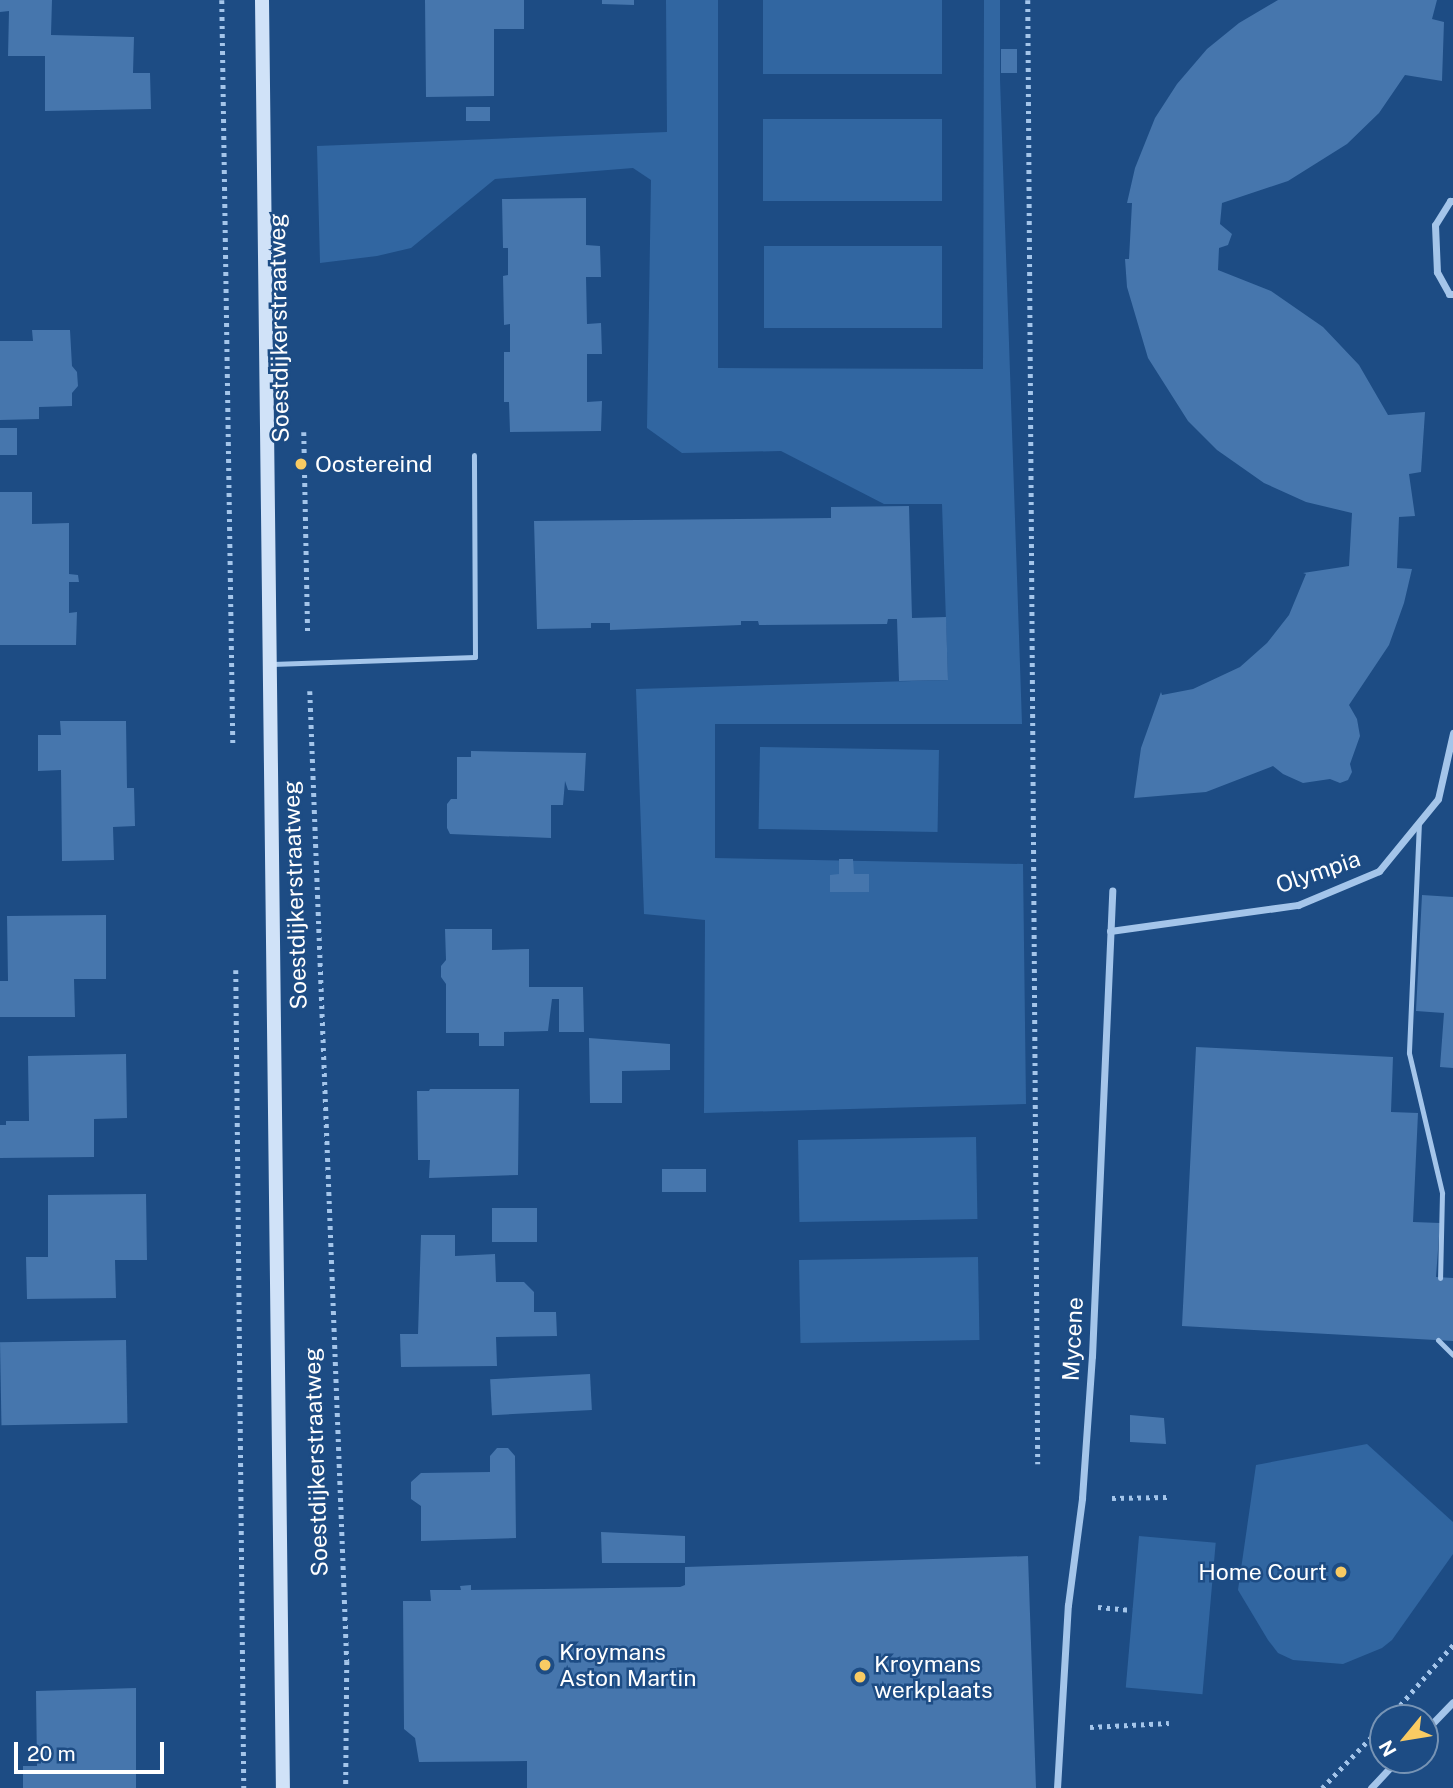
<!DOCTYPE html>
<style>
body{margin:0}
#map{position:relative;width:1453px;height:1788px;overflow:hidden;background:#1d4c84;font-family:"Public Sans",sans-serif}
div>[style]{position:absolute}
.green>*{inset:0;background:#3166a1;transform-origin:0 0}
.building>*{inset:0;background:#4676ad;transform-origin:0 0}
.path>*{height:4.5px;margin-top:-2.25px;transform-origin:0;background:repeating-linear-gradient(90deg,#a4c5ea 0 3.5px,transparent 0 8.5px)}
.lane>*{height:5px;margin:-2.5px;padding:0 2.5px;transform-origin:2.5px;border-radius:2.5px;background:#a4c5ea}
.street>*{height:7px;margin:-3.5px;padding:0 3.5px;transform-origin:3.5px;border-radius:3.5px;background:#a4c5ea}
.secondary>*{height:14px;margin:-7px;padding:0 7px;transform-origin:7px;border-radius:7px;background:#d0e2f8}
.dots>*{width:19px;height:19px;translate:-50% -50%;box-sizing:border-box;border:4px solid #1d4c84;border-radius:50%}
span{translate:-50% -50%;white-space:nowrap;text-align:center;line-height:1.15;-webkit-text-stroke:5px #1d4c84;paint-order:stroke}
.street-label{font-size:23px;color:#fff}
.poi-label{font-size:23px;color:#fff}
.left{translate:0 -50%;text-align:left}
.right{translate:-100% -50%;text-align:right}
.north{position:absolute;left:1369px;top:1704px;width:70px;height:70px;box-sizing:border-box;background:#1d4c84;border:2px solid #7794b5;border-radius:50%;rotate:240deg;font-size:19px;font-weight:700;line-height:28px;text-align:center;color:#fff}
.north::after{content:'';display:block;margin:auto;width:24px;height:32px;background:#f9cb63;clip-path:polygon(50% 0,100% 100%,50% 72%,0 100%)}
.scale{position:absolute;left:14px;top:1742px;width:150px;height:32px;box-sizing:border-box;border:4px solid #fff;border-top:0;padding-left:9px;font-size:21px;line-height:24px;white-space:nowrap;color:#fff;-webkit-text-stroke:5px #1d4c84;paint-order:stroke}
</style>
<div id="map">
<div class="green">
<i style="clip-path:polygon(666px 0,718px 0,718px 368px,983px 369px,984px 0,1000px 0,1000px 79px,1022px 724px,715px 724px,715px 858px,1023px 864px,1026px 1104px,704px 1113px,705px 920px,644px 914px,636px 689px,948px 680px,942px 504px,884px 504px,781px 451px,682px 453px,647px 428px,651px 180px,633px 168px,495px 179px,411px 248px,377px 256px,320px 263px,317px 146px,667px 132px)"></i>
<i style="left:763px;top:0;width:179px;height:74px"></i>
<i style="left:763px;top:119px;width:179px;height:82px"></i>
<i style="left:764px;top:246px;width:178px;height:82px"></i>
<i style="left:760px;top:747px;width:179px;height:82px;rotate:1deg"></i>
<i style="left:976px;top:1137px;width:82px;height:178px;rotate:89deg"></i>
<i style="left:978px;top:1257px;width:83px;height:179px;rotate:89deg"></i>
<i style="clip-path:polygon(1367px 1444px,1453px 1522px,1453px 1554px,1392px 1640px,1382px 1648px,1343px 1664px,1293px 1660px,1278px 1653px,1268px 1640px,1238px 1590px,1256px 1465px)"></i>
<i style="left:1139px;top:1536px;width:77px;height:152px;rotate:5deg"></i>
</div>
<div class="building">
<i style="clip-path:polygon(0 0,52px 0,51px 35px,134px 37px,133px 73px,150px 73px,151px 109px,45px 111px,45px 56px,8px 56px,9px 11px,0 12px)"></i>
<i style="clip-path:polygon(425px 0,524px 0,524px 29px,494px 29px,494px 96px,426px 97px)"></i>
<i style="clip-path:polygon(602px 0,634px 0,634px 5px,602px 4px)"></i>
<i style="clip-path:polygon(1278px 0,1437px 0,1432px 19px,1444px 22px,1442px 81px,1405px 75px,1379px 113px,1347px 144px,1288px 181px,1222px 203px,1220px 224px,1232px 234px,1228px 245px,1219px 248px,1218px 270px,1271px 291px,1323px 327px,1359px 365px,1388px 415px,1425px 412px,1421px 472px,1409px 474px,1415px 516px,1399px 517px,1397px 568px,1412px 569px,1404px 603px,1389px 645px,1349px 705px,1357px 719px,1360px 736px,1350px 764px,1352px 772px,1348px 780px,1340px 783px,1330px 779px,1303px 783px,1283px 774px,1273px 766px,1206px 792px,1134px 798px,1141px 748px,1161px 692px,1162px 695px,1193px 689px,1240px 667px,1267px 643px,1289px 615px,1306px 574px,1303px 573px,1349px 566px,1352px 513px,1306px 502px,1264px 483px,1217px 450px,1188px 421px,1148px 358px,1127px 287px,1125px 259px,1129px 259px,1132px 203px,1127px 203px,1135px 168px,1155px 118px,1177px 84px,1207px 49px,1239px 23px)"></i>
<i style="left:1001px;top:49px;width:16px;height:24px"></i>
<i style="left:466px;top:107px;width:24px;height:14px"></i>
<i style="clip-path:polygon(586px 198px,586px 245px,600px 246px,601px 277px,586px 277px,587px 324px,601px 323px,602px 354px,587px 354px,587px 402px,602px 401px,601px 431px,510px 432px,509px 402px,504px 402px,504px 352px,510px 352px,510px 324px,504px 325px,503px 276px,508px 275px,508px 248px,503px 248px,502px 199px)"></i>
<i style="clip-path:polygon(32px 330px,70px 330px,72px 366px,77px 372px,78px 386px,72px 393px,72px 406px,39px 407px,39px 419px,0 420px,0 341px,33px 341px)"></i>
<i style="left:0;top:428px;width:17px;height:27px"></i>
<i style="clip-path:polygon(0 492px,32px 492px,32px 524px,69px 523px,69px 574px,78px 575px,79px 582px,69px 582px,69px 613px,77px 612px,76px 645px,0 645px)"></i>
<i style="clip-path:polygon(909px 506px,912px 618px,946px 617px,948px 680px,899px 681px,897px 619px,888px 619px,887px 624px,759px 625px,758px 621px,741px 621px,741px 625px,610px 630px,610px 623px,591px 623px,591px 628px,537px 629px,534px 521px,831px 518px,831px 507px)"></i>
<i style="clip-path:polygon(60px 721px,126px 721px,127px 788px,134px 788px,135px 826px,113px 827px,114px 860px,62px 861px,61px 770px,38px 771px,38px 735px,61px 735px)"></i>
<i style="clip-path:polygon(471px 751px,586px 753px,584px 791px,568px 790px,565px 781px,563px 805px,551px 805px,551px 838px,450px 834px,447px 828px,447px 804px,451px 799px,457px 799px,457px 757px,471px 757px)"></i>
<i style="clip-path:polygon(839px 859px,853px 859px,854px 874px,869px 874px,869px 892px,830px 892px,830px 875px,839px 874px)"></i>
<i style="clip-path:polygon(1422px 895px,1453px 897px,1453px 1068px,1440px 1067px,1444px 1013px,1416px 1011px)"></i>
<i style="clip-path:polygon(106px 915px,106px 979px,74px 979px,75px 1017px,0 1017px,0 981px,8px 981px,7px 916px)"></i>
<i style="clip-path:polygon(445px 929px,492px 929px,492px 950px,529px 949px,529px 987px,583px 987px,584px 1032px,559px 1032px,559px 999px,552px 999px,548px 1031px,504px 1032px,504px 1046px,479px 1046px,479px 1033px,446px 1033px,446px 984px,441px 977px,441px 966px,446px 960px)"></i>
<i style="clip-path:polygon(589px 1038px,670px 1044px,670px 1070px,622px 1071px,622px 1103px,590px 1103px)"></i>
<i style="clip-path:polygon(1196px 1047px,1393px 1057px,1391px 1112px,1418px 1113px,1413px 1222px,1440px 1223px,1436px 1277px,1453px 1278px,1453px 1341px,1182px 1326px)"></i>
<i style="clip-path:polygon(126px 1054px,127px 1118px,94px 1119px,94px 1157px,0 1158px,0 1125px,6px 1125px,6px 1121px,29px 1121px,28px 1056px)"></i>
<i style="clip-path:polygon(430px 1089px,519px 1089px,518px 1175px,429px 1178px,430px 1160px,418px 1160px,417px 1091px,429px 1091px)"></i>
<i style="left:662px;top:1169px;width:44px;height:23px"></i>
<i style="clip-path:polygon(146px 1194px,147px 1260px,115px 1260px,116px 1298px,27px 1299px,26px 1257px,48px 1257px,48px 1195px)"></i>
<i style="left:492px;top:1208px;width:45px;height:34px"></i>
<i style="clip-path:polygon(421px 1235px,455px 1235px,455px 1256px,495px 1254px,496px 1282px,524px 1282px,534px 1292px,534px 1312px,556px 1312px,557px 1336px,496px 1337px,497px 1366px,401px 1367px,400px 1334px,418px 1334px)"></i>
<i style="left:126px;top:1340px;width:83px;height:126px;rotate:89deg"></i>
<i style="left:590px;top:1374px;width:36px;height:100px;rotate:87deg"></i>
<i style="clip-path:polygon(1130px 1415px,1164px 1418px,1166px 1444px,1130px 1442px)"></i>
<i style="clip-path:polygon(497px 1448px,508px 1448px,515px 1456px,516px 1538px,421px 1541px,421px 1506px,411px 1499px,411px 1482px,421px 1473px,490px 1472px,490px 1456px)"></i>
<i style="clip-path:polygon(601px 1532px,685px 1536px,685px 1563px,602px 1563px)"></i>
<i style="clip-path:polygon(1028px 1556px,1036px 1788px,527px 1788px,527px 1761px,419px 1762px,415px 1738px,404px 1729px,403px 1601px,431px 1601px,430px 1590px,461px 1590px,460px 1586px,471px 1585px,471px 1590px,680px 1587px,685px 1585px,685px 1567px)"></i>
<i style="clip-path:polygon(136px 1688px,136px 1788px,23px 1788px,23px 1766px,37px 1766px,36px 1691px)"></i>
</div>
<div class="path">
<i style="left:222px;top:0;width:745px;rotate:89.15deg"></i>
<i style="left:1028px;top:0;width:1464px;rotate:89.61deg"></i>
<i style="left:304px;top:432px;width:201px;rotate:88.9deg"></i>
<i style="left:310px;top:691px;width:971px;rotate:87.82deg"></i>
<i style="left:347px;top:1661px;width:127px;rotate:90.5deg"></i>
<i style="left:236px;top:970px;width:818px;rotate:89.44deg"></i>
<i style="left:1112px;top:1498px;width:55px;rotate:-1deg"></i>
<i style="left:1098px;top:1607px;width:34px;rotate:5deg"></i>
<i style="left:1389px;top:1718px;width:97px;rotate:-48.8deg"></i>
<i style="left:1090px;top:1727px;width:79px;rotate:-2.9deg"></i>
<i style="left:1322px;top:1788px;width:88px;rotate:-45.9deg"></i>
</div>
<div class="lane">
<i style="left:272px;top:664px;width:203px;rotate:-2deg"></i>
<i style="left:475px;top:657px;width:202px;rotate:-90.3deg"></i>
<i style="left:1419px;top:822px;width:231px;rotate:92.5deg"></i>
<i style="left:1409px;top:1053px;width:144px;rotate:76.7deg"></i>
<i style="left:1442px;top:1193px;width:85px;rotate:91.3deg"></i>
<i style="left:1438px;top:1340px;width:21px;rotate:45deg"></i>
</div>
<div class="street">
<i style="left:1453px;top:201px;width:3px;rotate:180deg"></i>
<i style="left:1450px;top:201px;width:28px;rotate:122deg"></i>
<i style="left:1435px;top:225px;width:47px;rotate:87.6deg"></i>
<i style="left:1437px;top:272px;width:25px;rotate:61deg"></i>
<i style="left:1449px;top:294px;width:4px"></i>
<i style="left:1110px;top:931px;width:190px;rotate:-7.9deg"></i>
<i style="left:1298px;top:905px;width:88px;rotate:-22.8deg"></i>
<i style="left:1379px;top:871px;width:93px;rotate:-50.7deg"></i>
<i style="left:1438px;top:799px;width:68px;rotate:-77.2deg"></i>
<i style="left:1425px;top:1731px;width:40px;rotate:-46deg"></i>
<i style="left:1057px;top:1788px;width:183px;rotate:-86.6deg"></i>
<i style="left:1068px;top:1605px;width:108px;rotate:-82.5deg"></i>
<i style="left:1082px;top:1498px;width:142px;rotate:-86deg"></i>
<i style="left:1092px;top:1356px;width:466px;rotate:-87.5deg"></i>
<i style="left:1371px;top:1788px;width:38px;rotate:-47deg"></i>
</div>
<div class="secondary">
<i style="left:262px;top:0;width:1788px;rotate:89.33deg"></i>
</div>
<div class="dots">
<i style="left:301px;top:464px;background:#f9cb63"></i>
<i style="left:1341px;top:1572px;background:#f9cb63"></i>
<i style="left:545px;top:1665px;background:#f9cb63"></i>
<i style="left:860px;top:1677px;background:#f9cb63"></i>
</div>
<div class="street-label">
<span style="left:279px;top:328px;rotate:-91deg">Soestdijkerstraatweg</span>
<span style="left:1318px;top:872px;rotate:-19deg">Olympia</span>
<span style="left:295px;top:895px;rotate:-92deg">Soestdijkerstraatweg</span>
<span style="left:1073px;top:1339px;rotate:-87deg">Mycene</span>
<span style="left:316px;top:1462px;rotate:-92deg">Soestdijkerstraatweg</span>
</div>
<div class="poi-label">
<span class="left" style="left:315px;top:464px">Oostereind</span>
<span class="right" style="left:1327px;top:1572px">Home Court</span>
<span class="left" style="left:559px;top:1665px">Kroymans<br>Aston Martin</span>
<span class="left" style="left:874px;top:1677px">Kroymans<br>werkplaats</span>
</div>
<div class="north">N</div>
<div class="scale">20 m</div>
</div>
